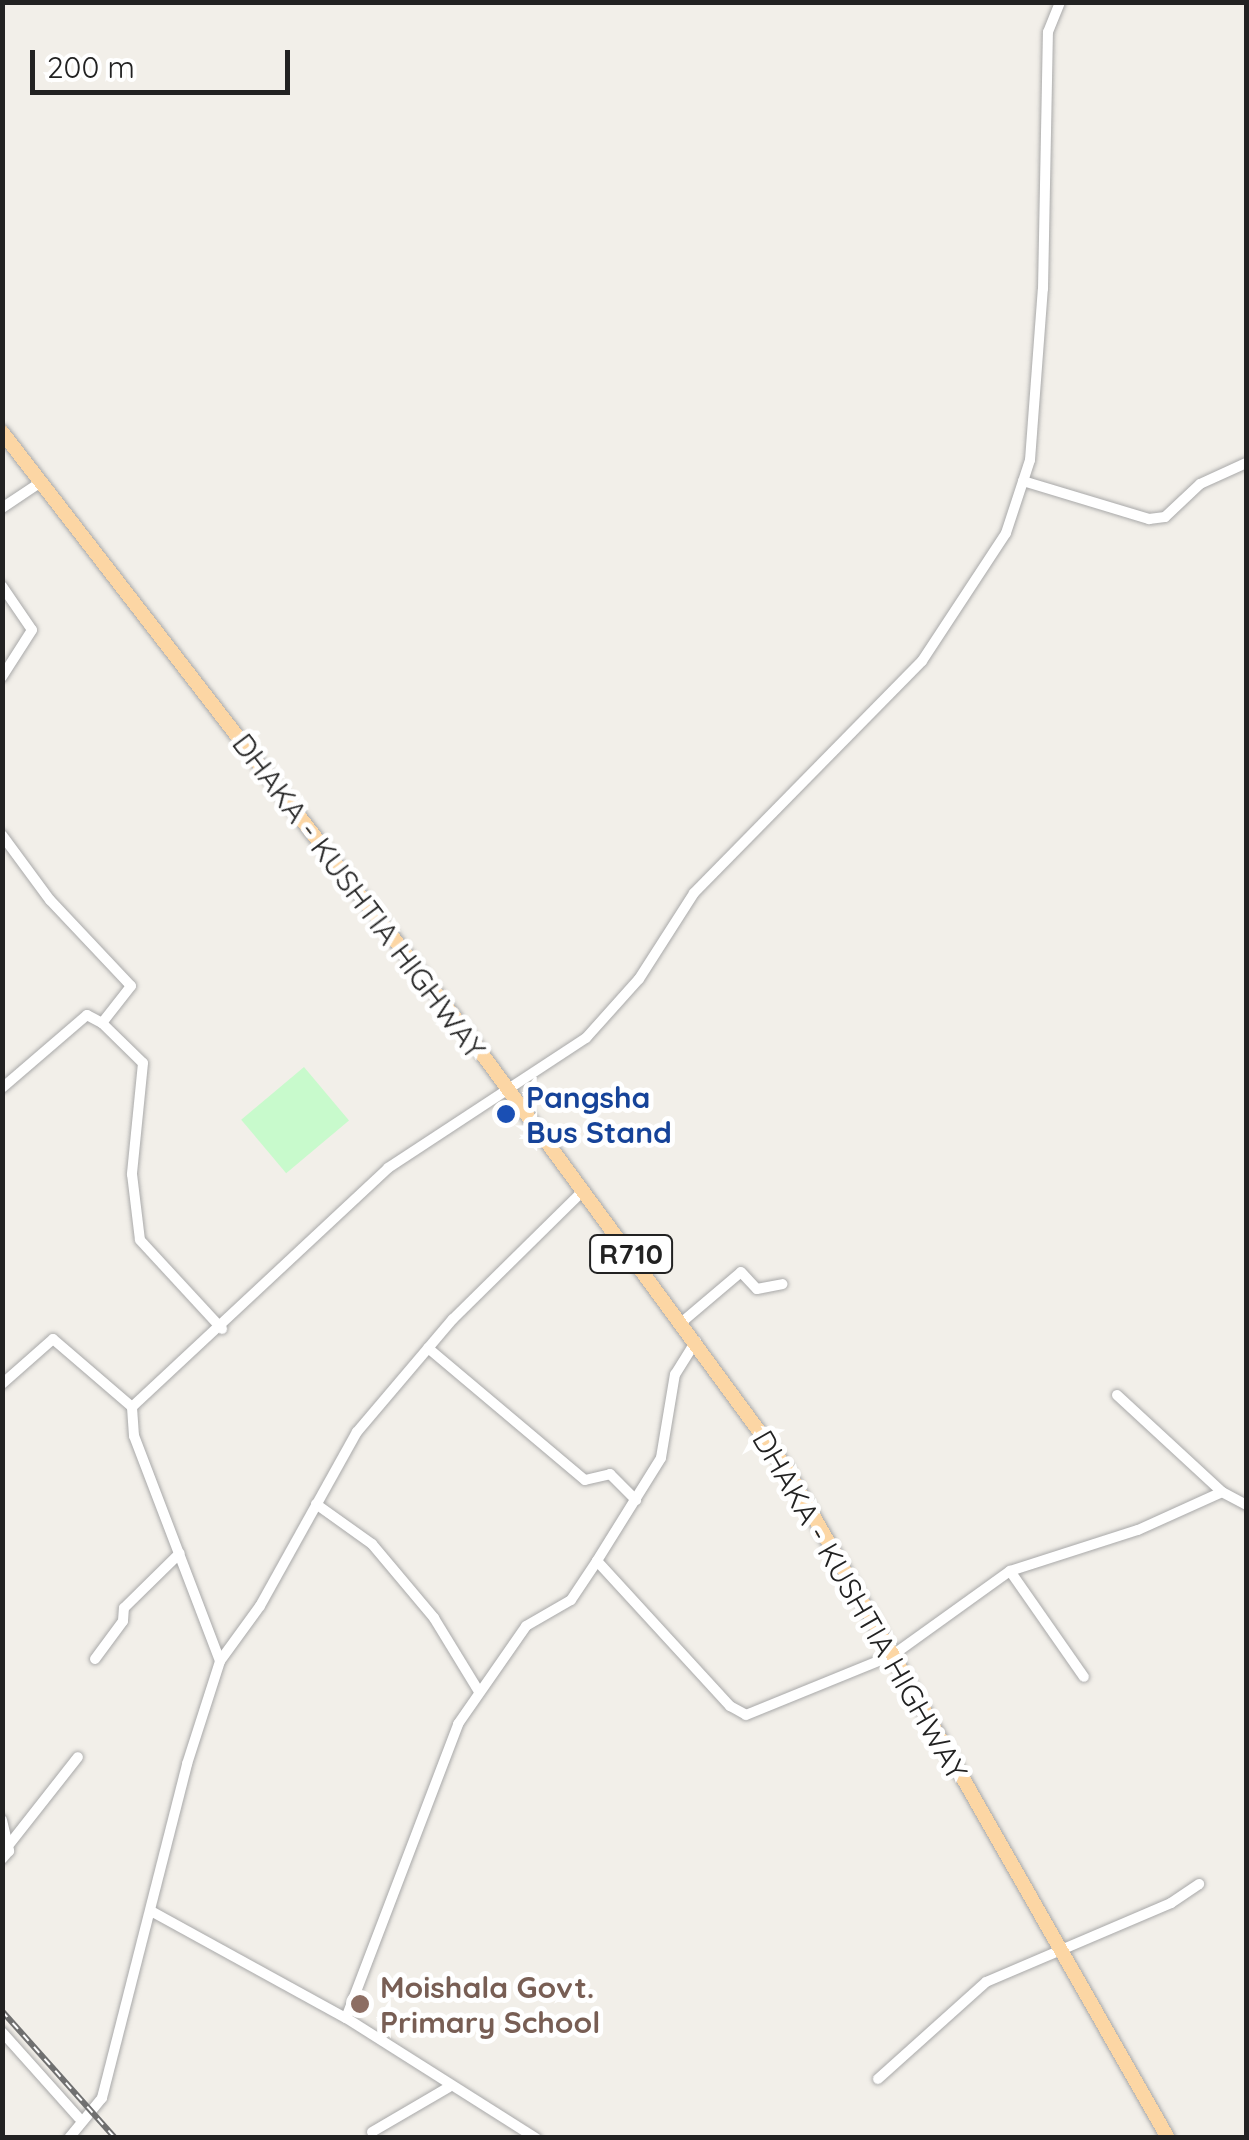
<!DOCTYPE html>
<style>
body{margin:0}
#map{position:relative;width:1249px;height:2140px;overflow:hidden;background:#f2efe9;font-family:Quicksand,sans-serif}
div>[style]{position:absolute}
.park>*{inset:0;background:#c8facc;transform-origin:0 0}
.roads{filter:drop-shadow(0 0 2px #a9a9a9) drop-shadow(0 0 2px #a9a9a9)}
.minor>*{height:10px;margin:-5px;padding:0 5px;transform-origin:5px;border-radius:5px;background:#fff}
.major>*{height:14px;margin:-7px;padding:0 7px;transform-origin:7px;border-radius:7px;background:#fcd6a4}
.rail>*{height:6px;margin-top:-3px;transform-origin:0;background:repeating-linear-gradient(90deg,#fff 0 8px,#707070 0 16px);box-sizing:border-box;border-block:2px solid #707070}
.dots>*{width:28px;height:28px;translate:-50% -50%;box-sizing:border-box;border:5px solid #fff;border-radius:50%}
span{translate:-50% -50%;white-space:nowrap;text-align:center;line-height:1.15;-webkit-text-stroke:10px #fff;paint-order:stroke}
.shield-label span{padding:2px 8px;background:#fff;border:2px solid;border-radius:8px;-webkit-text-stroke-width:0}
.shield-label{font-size:28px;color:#222;font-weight:700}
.street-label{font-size:30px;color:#222}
.transit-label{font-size:30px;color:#164399;font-weight:700}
.left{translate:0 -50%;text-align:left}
.education-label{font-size:30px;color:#785e54;font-weight:700}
.frame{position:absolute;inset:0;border:5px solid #222;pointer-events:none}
.scale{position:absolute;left:30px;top:50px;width:260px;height:45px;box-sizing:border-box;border:5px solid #222;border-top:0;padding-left:12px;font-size:30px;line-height:35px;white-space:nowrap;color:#222;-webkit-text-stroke:8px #fff;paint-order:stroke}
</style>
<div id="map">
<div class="park">
<i style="left:304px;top:1067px;width:70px;height:82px;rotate:50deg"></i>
</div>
<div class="roads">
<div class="minor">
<i style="left:1023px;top:481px;width:132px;rotate:16.8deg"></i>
<i style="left:1149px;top:519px;width:16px;rotate:-7deg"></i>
<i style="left:1165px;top:517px;width:48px;rotate:-43.3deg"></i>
<i style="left:1200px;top:484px;width:51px;rotate:-24.5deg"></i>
<i style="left:2px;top:508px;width:47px;rotate:-33.7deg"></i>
<i style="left:2px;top:586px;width:53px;rotate:55.7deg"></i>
<i style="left:32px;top:630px;width:56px;rotate:122.6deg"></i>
<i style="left:2px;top:835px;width:81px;rotate:53.6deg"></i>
<i style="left:50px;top:900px;width:118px;rotate:46.7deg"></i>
<i style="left:131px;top:986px;width:47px;rotate:128.1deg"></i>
<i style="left:102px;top:1023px;width:57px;rotate:44.3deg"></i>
<i style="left:143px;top:1063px;width:112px;rotate:95.7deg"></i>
<i style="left:132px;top:1174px;width:66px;rotate:83.1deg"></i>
<i style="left:140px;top:1240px;width:121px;rotate:47.3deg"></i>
<i style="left:2px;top:1088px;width:112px;rotate:-40.7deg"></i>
<i style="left:87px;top:1015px;width:17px;rotate:28deg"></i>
<i style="left:682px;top:1322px;width:77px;rotate:-40.3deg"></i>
<i style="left:741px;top:1272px;width:23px;rotate:47deg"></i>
<i style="left:757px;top:1289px;width:26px;rotate:-11deg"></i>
<i style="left:696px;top:1341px;width:39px;rotate:122deg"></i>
<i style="left:675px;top:1374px;width:85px;rotate:99.5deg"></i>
<i style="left:661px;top:1458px;width:121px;rotate:121.9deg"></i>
<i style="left:597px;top:1561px;width:197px;rotate:47.5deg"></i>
<i style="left:730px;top:1706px;width:18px;rotate:29deg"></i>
<i style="left:746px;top:1715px;width:159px;rotate:-22.2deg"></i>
<i style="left:893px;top:1655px;width:144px;rotate:-35.7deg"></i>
<i style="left:1010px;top:1571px;width:134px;rotate:-17.8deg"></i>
<i style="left:1138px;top:1530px;width:92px;rotate:-24.3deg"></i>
<i style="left:428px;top:1348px;width:205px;rotate:40.1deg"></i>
<i style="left:585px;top:1480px;width:26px;rotate:-13deg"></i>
<i style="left:610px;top:1474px;width:37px;rotate:45deg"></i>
<i style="left:2px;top:1384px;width:68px;rotate:-41.4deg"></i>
<i style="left:53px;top:1339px;width:104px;rotate:40.7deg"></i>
<i style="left:1117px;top:1395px;width:143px;rotate:42.7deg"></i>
<i style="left:1222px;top:1492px;width:27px;rotate:28deg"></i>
<i style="left:316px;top:1504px;width:69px;rotate:35.5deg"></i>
<i style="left:372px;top:1544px;width:97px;rotate:50deg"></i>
<i style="left:434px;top:1618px;width:84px;rotate:58.6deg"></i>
<i style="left:1010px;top:1571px;width:129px;rotate:55.1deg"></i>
<i style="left:95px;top:1659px;width:47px;rotate:-53.6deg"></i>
<i style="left:123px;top:1621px;width:13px;rotate:-86deg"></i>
<i style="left:124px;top:1608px;width:78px;rotate:-44.5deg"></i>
<i style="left:220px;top:1661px;width:68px;rotate:-54deg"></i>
<i style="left:260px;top:1606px;width:199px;rotate:-60.9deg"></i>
<i style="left:357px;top:1432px;width:148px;rotate:-49.7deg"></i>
<i style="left:453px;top:1319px;width:182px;rotate:-44.6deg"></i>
<i style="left:2px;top:1820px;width:32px;rotate:77deg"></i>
<i style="left:9px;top:1851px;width:11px;rotate:131deg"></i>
<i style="left:8px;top:1846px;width:113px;rotate:-51.8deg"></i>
<i style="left:151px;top:1911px;width:222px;rotate:28.8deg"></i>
<i style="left:346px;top:2018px;width:225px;rotate:32.3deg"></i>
<i style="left:346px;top:2018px;width:315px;rotate:-69.1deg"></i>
<i style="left:458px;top:1724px;width:119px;rotate:-55.2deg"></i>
<i style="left:526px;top:1626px;width:52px;rotate:-30deg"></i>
<i style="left:571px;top:1600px;width:47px;rotate:-56.3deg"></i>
<i style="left:2px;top:2032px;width:115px;rotate:48.2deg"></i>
<i style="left:878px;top:2079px;width:145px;rotate:-41.9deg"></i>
<i style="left:986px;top:1982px;width:201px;rotate:-23.1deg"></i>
<i style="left:1171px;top:1903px;width:34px;rotate:-34deg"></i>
<i style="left:372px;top:2132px;width:89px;rotate:-30.3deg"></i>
<i style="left:69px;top:2138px;width:52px;rotate:-50.5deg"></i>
<i style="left:102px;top:2098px;width:345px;rotate:-75.7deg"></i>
<i style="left:187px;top:1764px;width:108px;rotate:-72.2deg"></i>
<i style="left:220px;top:1661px;width:241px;rotate:-110.9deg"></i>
<i style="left:134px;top:1436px;width:29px;rotate:-94deg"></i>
<i style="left:132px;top:1407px;width:350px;rotate:-43deg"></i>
<i style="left:388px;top:1168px;width:237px;rotate:-33.3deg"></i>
<i style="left:586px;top:1038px;width:79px;rotate:-48.1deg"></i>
<i style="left:639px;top:979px;width:102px;rotate:-57.4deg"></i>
<i style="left:694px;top:893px;width:325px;rotate:-45.5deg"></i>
<i style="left:922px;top:661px;width:153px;rotate:-56.7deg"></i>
<i style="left:1006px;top:533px;width:77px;rotate:-71.8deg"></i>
<i style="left:1030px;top:460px;width:171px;rotate:-85.7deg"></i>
<i style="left:1043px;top:289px;width:257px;rotate:-88.9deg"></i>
<i style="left:1048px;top:32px;width:32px;rotate:-68deg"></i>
</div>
<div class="major">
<i style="left:2px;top:432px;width:758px;rotate:52.28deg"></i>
<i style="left:466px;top:1032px;width:541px;rotate:53.72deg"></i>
<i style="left:786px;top:1468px;width:771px;rotate:60.31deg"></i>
</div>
</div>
<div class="rail">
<i style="left:2px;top:2011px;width:170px;rotate:48.3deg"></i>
</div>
<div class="dots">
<i style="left:506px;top:1114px;background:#1a4fb4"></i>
<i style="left:360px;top:2004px;background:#8d6e63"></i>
</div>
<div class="shield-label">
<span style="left:631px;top:1254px">R710</span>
</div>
<div class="street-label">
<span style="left:359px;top:896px;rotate:53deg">DHAKA - KUSHTIA HIGHWAY</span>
<span style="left:860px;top:1605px;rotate:60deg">DHAKA - KUSHTIA HIGHWAY</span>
</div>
<div class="transit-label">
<span class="left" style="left:526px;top:1114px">Pangsha<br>Bus Stand</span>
</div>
<div class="education-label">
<span class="left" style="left:380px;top:2004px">Moishala Govt.<br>Primary School</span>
</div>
<div class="frame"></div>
<div class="scale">200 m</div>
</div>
